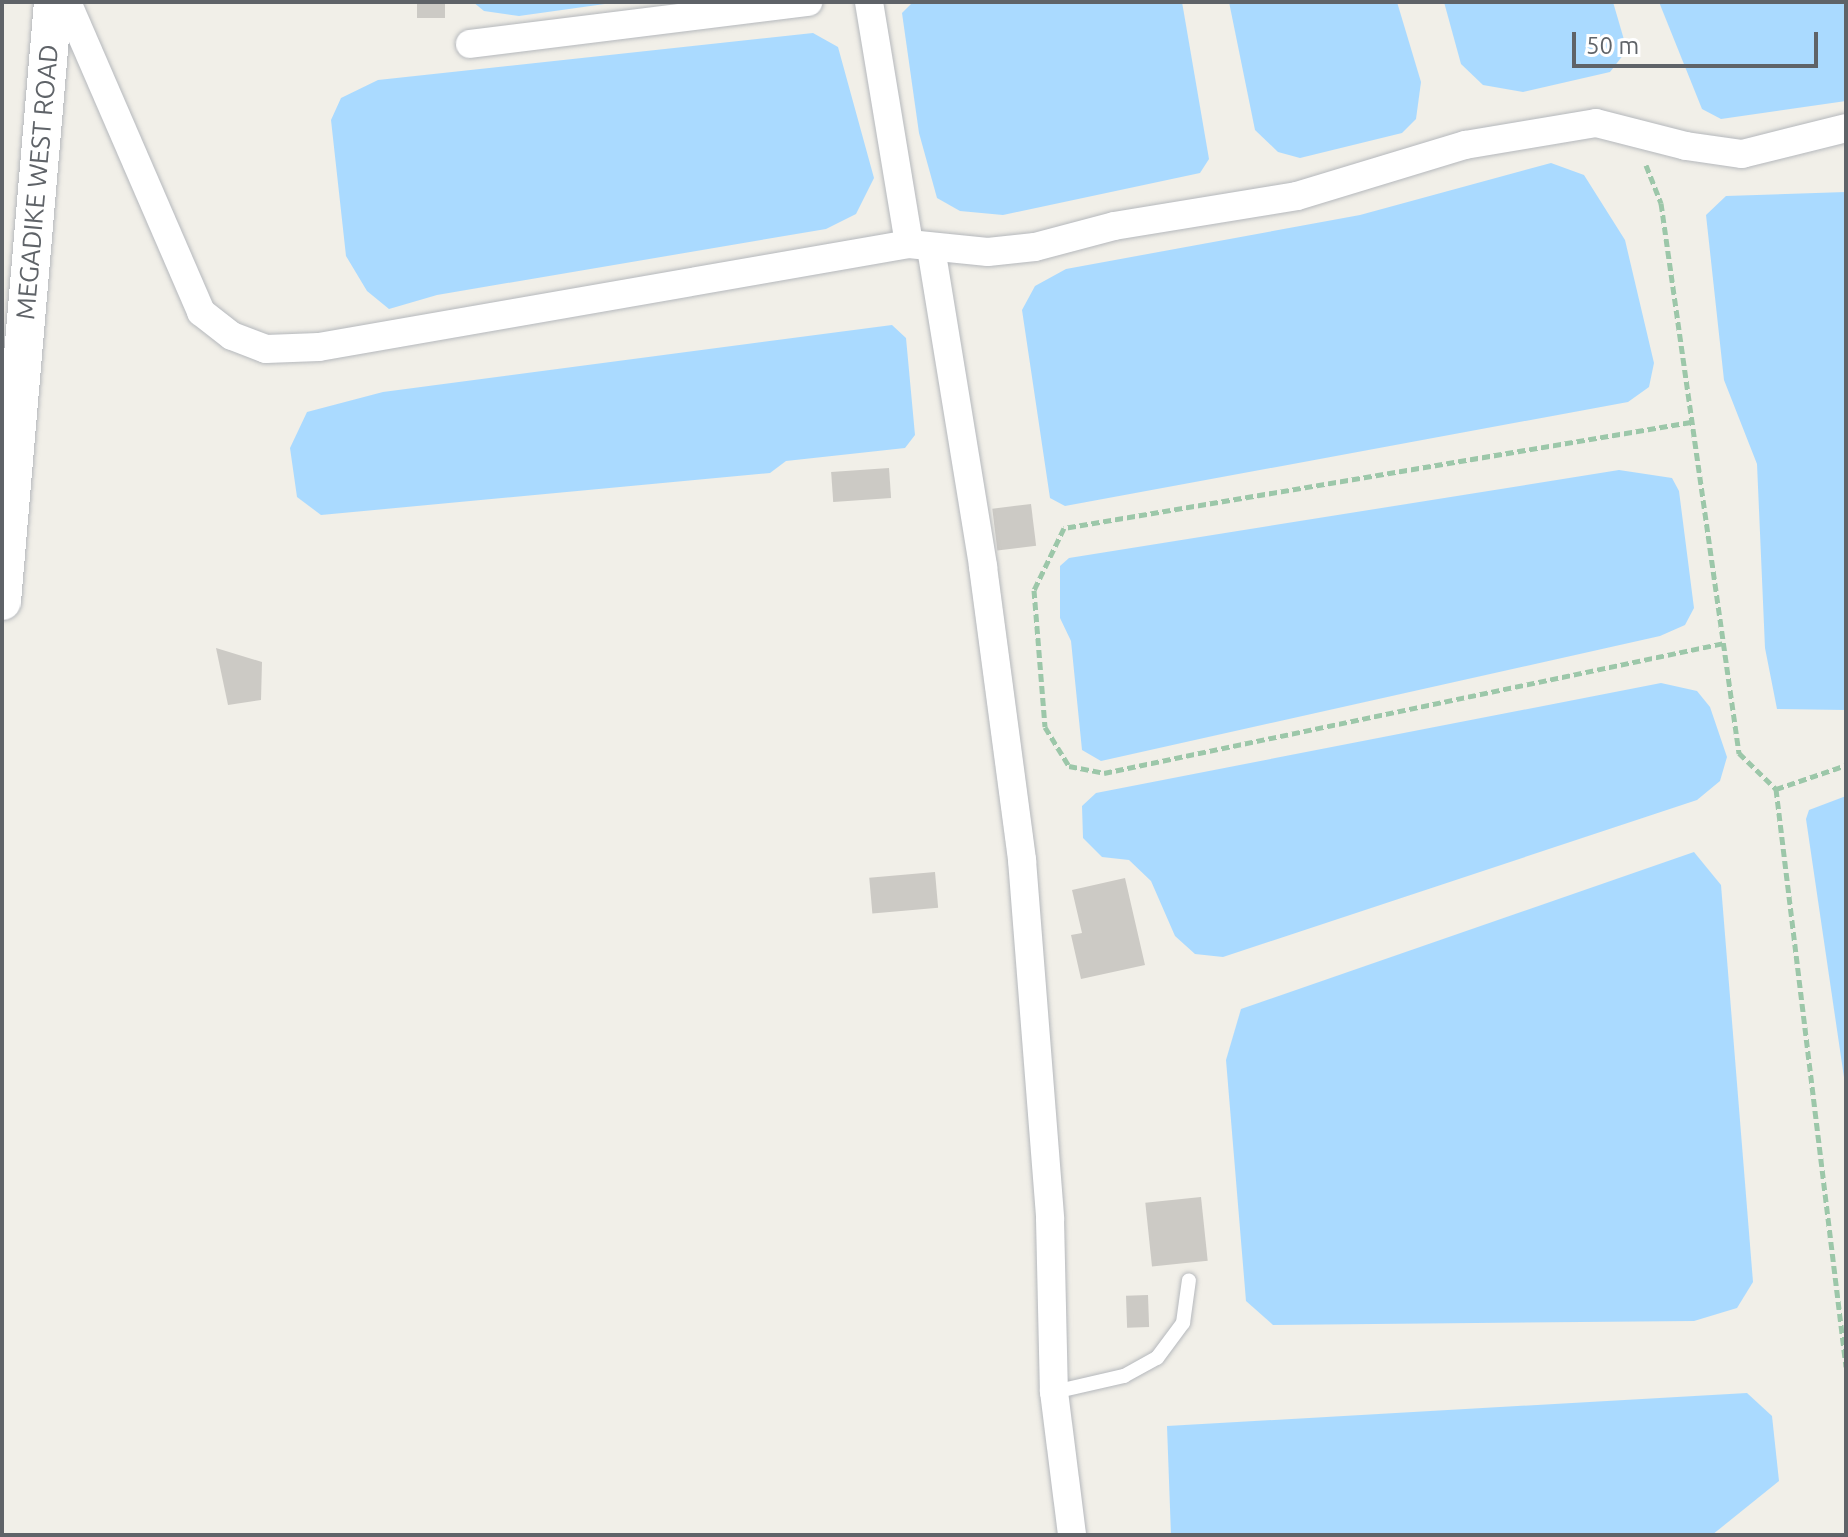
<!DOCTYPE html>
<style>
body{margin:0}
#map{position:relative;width:1848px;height:1537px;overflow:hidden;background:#f1efe8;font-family:Ubuntu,sans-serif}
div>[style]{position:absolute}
.water>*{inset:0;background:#aadaff}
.building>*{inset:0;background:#cccac5;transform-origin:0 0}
.path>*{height:5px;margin-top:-2.5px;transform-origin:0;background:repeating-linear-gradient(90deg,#9cc7a9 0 8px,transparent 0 12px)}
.roads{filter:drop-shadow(0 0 2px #b5b8bc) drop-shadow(0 0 2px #b5b8bc)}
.lane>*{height:14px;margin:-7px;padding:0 7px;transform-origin:7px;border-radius:7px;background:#fff}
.street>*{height:28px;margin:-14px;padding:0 14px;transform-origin:14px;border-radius:14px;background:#fff}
.secondary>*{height:38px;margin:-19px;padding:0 19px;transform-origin:19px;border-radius:19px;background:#fff}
span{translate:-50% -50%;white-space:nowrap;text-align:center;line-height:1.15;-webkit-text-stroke:6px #fff;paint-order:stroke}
.street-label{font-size:26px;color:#5f6368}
.frame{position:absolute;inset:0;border:4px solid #5f6368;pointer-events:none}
.scale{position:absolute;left:1572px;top:32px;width:246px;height:36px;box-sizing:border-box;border:4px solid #5f6368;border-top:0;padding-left:10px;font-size:24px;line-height:28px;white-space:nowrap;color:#5f6368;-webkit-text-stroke:6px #fff;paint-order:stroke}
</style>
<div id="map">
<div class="water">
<i style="clip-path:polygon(473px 2px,619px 2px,519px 16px,484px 11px)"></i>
<i style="clip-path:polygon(913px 2px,1182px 2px,1209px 159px,1200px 173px,1003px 215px,960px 211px,937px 198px,919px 133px,902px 13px)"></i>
<i style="clip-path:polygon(1229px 2px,1397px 2px,1421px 82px,1416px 119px,1402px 133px,1300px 158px,1278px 152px,1255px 130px)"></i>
<i style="clip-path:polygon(1444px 2px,1613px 2px,1627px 50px,1610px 72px,1523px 92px,1483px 85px,1461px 64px)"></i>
<i style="clip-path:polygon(1659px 2px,1846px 2px,1846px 101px,1721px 119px,1702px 109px)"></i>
<i style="clip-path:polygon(813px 33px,838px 47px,874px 178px,856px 214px,826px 229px,437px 295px,389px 309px,367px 291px,346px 256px,331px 120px,341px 98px,378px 80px)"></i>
<i style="clip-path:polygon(1551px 163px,1584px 175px,1625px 240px,1654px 363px,1649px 387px,1628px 402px,1065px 506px,1050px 498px,1022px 310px,1035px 286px,1066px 269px,1360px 215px)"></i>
<i style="clip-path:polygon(1846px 192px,1846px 710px,1777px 709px,1765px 648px,1757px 464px,1724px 380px,1706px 215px,1726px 196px)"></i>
<i style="clip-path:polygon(892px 325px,906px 338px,915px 435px,905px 448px,786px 461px,770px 473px,321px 515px,297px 497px,290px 448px,307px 412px,383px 392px)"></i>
<i style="clip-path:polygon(1619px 470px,1672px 478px,1679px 491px,1694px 608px,1685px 625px,1660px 636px,1101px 761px,1082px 750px,1071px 641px,1060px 618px,1060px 566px,1069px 558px)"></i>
<i style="clip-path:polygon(1661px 683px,1697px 691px,1710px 707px,1727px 757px,1720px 781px,1697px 800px,1223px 957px,1195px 954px,1175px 936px,1151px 881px,1129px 860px,1102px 857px,1083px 838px,1082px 806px,1096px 793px)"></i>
<i style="clip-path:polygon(1846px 796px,1846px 1091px,1806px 819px,1809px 810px)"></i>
<i style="clip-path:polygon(1694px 852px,1721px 885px,1753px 1282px,1737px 1308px,1694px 1321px,1273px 1325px,1246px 1301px,1226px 1060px,1241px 1009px)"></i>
<i style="clip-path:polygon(1747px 1393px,1772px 1416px,1779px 1481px,1712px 1535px,1171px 1535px,1167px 1426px)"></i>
</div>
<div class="building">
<i style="left:417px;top:2px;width:28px;height:16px"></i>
<i style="left:889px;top:468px;width:30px;height:58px;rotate:86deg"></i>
<i style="left:1031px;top:504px;width:42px;height:39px;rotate:83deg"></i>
<i style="clip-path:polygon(216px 648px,262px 662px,261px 700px,228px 705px)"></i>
<i style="left:935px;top:872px;width:36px;height:66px;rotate:85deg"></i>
<i style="clip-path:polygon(1125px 878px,1145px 965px,1081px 979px,1071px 935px,1082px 933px,1072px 890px)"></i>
<i style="left:1201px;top:1197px;width:64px;height:56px;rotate:84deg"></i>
<i style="left:1148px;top:1295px;width:32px;height:22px;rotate:88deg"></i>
</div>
<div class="path">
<i style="left:1646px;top:165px;width:41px;rotate:68.5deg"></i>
<i style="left:1661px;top:203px;width:556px;rotate:81.93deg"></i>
<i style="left:1739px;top:753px;width:52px;rotate:44.2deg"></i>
<i style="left:1776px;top:789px;width:74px;rotate:-18.9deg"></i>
<i style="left:1691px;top:422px;width:636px;rotate:170.4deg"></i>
<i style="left:1064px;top:528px;width:69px;rotate:115.8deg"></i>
<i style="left:1034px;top:590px;width:137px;rotate:85.4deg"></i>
<i style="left:1045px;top:727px;width:46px;rotate:58.4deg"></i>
<i style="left:1069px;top:766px;width:36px;rotate:11deg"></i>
<i style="left:1104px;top:773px;width:633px;rotate:-11.84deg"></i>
<i style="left:1776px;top:789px;width:582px;rotate:83.09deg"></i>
</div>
<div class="roads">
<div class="lane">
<i style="left:1054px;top:1392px;width:72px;rotate:-12.9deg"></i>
<i style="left:1124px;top:1376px;width:38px;rotate:-29deg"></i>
<i style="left:1157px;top:1358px;width:44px;rotate:-53.4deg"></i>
<i style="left:1183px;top:1323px;width:43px;rotate:-82.1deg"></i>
</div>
<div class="street">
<i style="left:67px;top:2px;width:338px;rotate:66.6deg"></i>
<i style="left:201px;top:312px;width:39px;rotate:38deg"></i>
<i style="left:232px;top:336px;width:36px;rotate:21deg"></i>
<i style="left:266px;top:349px;width:53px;rotate:-2.2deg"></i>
<i style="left:319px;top:347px;width:599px;rotate:-9.9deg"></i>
<i style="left:909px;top:244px;width:79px;rotate:5.8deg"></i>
<i style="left:988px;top:252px;width:47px;rotate:-6.1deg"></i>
<i style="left:1035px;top:247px;width:82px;rotate:-14.9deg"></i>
<i style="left:1114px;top:226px;width:185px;rotate:-9.3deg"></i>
<i style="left:1297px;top:196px;width:176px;rotate:-16.9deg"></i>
<i style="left:1465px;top:145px;width:133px;rotate:-9.5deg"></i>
<i style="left:1596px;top:123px;width:93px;rotate:14.3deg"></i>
<i style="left:1686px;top:146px;width:57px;rotate:8.1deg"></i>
<i style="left:1742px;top:154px;width:107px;rotate:-14deg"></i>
<i style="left:869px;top:2px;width:245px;rotate:80.6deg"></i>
<i style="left:470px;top:44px;width:341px;rotate:-7.1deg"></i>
<i style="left:931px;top:248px;width:323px;rotate:80.7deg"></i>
<i style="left:983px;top:567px;width:296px;rotate:82.4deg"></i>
<i style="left:1022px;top:860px;width:360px;rotate:85.5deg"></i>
<i style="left:1050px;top:1219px;width:173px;rotate:88.7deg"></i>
<i style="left:1054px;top:1392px;width:144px;rotate:82.8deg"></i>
</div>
<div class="secondary">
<i style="left:2px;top:601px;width:601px;rotate:-85.13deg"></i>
</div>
</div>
<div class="street-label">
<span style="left:37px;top:182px;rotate:-85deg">MEGADIKE WEST ROAD</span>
</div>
<div class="frame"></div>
<div class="scale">50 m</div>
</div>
